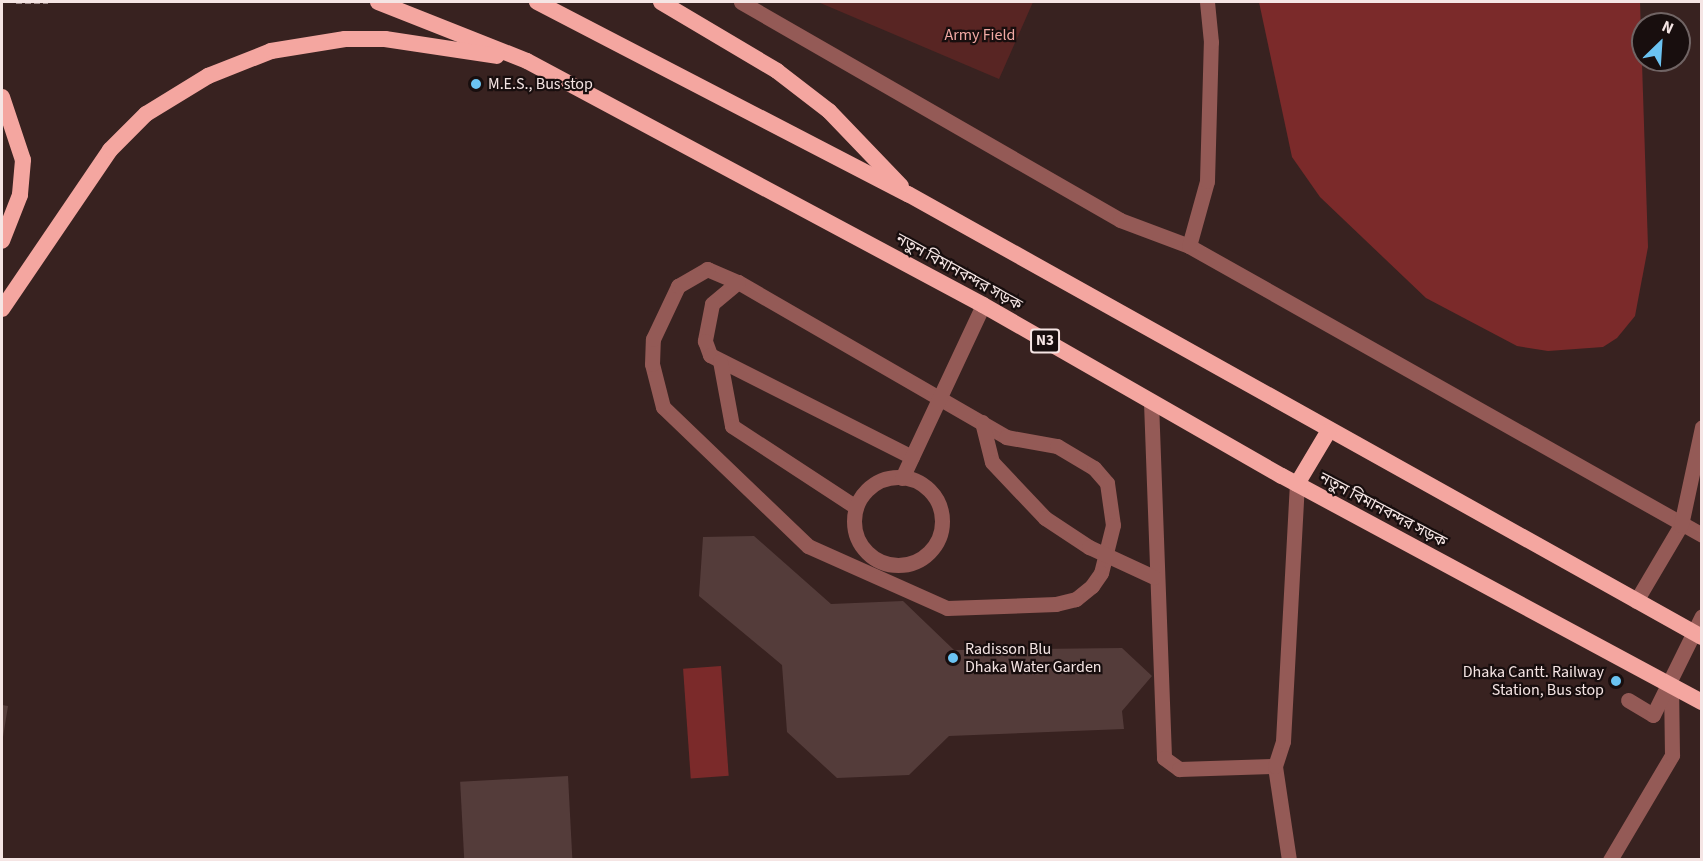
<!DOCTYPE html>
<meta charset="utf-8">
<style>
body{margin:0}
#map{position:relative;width:1703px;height:861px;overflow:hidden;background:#382220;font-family:"Source Sans 3","Noto Sans Bengali",sans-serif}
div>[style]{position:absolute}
.green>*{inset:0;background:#582523}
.water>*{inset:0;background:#7b2a2a;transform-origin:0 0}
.building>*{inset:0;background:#543c3a;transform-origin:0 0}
.path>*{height:4px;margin-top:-2px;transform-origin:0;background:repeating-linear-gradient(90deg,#988583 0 6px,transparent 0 9px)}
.service>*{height:15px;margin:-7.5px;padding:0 7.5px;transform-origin:7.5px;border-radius:7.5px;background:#945a56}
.service>.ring{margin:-7.5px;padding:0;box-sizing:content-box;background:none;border:15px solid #945a56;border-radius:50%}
.pedestrian>*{height:15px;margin:-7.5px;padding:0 7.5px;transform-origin:7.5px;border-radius:7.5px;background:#945a56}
.trunk>*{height:16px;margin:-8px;padding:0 8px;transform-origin:8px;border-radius:8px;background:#f4a6a0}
.dots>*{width:16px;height:16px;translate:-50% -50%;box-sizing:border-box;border:3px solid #180e0e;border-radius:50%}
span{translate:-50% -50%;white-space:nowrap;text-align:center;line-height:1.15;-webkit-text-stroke:4.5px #180e0e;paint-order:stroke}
.shield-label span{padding:2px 4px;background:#180e0e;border:2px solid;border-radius:4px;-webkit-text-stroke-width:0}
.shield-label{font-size:15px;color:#f5e5e4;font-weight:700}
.park-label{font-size:16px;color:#f1a9a4}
.poi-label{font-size:16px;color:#f5e5e4}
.left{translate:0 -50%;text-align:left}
.right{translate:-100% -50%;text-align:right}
.street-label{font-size:16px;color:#f5e5e4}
.frame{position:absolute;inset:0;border:3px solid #f5e5e4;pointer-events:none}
.north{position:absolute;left:1631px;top:12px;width:60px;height:60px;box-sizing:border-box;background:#180e0e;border:2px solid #706464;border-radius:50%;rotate:25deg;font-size:16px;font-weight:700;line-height:24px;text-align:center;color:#f5e5e4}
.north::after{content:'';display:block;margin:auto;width:21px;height:27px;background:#6bc3f2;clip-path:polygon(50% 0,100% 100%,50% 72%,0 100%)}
</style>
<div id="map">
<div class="green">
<i style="clip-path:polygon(818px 2px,1033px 2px,999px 79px)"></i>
</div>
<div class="water">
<i style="clip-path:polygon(1259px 2px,1640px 2px,1648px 247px,1635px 316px,1617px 338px,1603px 347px,1548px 351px,1517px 346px,1426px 298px,1320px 197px,1292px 157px)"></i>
<i style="left:721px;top:666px;width:110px;height:38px;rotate:86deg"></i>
</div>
<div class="building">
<i style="clip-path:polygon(754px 536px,831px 604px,903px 601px,954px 650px,1122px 648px,1152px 676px,1122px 711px,1124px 729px,949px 736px,909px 775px,837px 778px,787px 732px,782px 665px,699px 596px,703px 537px)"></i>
<i style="clip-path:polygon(2px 705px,8px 706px,3px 737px,2px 737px)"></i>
<i style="left:568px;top:776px;width:84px;height:108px;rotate:87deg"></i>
</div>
<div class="path">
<i style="left:16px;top:2px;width:32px"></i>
</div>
<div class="service">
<i style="left:741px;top:2px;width:437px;rotate:29.9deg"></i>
<i style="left:1120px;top:220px;width:74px;rotate:20.6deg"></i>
<i style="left:1189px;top:246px;width:589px;rotate:29.39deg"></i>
<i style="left:1189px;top:246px;width:67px;rotate:-74.5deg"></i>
<i style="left:1207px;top:181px;width:139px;rotate:-88.4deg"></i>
<i style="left:1211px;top:42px;width:40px;rotate:-95.7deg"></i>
<i style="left:707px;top:269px;width:34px;rotate:23deg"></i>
<i style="left:738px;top:282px;width:310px;rotate:30deg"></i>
<i style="left:1006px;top:437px;width:52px;rotate:10deg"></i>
<i style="left:1057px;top:446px;width:43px;rotate:30.7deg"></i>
<i style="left:1094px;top:468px;width:20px;rotate:49deg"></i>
<i style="left:1107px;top:483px;width:42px;rotate:81.9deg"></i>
<i style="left:1113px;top:525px;width:49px;rotate:104deg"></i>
<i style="left:1101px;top:573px;width:16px;rotate:125deg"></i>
<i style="left:1092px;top:586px;width:21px;rotate:141deg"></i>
<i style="left:1076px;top:599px;width:21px;rotate:166deg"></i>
<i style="left:1056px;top:604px;width:109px;rotate:177.9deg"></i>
<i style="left:947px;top:608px;width:152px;rotate:-156deg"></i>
<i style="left:808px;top:546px;width:201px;rotate:-136.2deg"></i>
<i style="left:663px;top:407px;width:44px;rotate:-104.3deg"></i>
<i style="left:652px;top:364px;width:25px;rotate:-88deg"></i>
<i style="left:653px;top:339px;width:59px;rotate:-64.7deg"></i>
<i style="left:678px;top:286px;width:34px;rotate:-30deg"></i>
<i style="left:738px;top:282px;width:34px;rotate:140deg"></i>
<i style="left:712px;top:304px;width:38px;rotate:101deg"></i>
<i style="left:705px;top:341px;width:15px;rotate:70deg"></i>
<i style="left:710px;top:355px;width:226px;rotate:26.8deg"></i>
<i style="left:720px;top:361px;width:66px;rotate:79.5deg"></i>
<i style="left:732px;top:426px;width:148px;rotate:33.2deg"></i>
<i style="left:1151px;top:402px;width:356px;rotate:87.9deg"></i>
<i style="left:1164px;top:758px;width:19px;rotate:36deg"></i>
<i style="left:1179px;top:769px;width:96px;rotate:-1.8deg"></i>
<i style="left:982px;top:422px;width:41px;rotate:76deg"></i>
<i style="left:992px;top:462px;width:77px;rotate:46.6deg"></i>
<i style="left:1045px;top:518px;width:53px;rotate:33.4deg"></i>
<i style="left:1089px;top:547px;width:72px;rotate:24.8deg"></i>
<i class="ring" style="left:854px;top:477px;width:73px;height:73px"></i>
<i style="left:902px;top:478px;width:191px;rotate:-64.9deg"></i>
<i style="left:1636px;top:601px;width:88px;rotate:-59.4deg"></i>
<i style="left:1681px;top:525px;width:100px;rotate:-77.9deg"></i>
<i style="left:1289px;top:860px;width:95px;rotate:-98.5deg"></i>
<i style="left:1275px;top:766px;width:26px;rotate:-72deg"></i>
<i style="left:1283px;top:741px;width:257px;rotate:-86.9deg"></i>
<i style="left:1610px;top:860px;width:122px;rotate:-59.4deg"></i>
<i style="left:1672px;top:755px;width:69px;rotate:-90.8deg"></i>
</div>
<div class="pedestrian">
<i style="left:1628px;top:700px;width:29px;rotate:31deg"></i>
<i style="left:1653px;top:715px;width:110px;rotate:-63.7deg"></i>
</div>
<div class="trunk">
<i style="left:378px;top:2px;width:160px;rotate:21.6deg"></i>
<i style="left:527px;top:61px;width:517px;rotate:28.15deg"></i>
<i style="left:983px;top:305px;width:344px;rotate:29.8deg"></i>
<i style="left:1282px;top:476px;width:477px;rotate:28.3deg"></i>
<i style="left:537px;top:2px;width:418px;rotate:27.4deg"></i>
<i style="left:908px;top:194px;width:909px;rotate:29.16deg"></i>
<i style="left:661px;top:2px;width:135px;rotate:30.7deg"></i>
<i style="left:777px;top:71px;width:66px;rotate:37.6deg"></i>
<i style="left:829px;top:111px;width:104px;rotate:46.2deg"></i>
<i style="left:2px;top:97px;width:66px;rotate:71.6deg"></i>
<i style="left:23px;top:160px;width:35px;rotate:95deg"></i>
<i style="left:20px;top:195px;width:49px;rotate:111.4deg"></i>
<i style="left:2px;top:309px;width:192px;rotate:-55.8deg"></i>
<i style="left:110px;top:150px;width:51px;rotate:-45deg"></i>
<i style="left:146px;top:114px;width:73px;rotate:-31.5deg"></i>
<i style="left:208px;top:76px;width:68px;rotate:-21.6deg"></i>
<i style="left:271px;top:51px;width:75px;rotate:-9.2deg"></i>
<i style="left:345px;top:39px;width:40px"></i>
<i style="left:385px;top:39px;width:113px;rotate:8.6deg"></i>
<i style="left:1297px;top:484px;width:61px;rotate:-59.2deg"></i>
</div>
<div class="dots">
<i style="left:476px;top:84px;background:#6bc3f2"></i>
<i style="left:953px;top:658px;background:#6bc3f2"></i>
<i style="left:1616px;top:681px;background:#6bc3f2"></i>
</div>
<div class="shield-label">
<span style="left:1045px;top:341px">N3</span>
</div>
<div class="park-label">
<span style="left:980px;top:35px">Army Field</span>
</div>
<div class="poi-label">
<span class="left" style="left:488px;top:84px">M.E.S., Bus stop</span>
<span class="left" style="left:965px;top:658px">Radisson Blu<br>Dhaka Water Garden</span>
<span class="right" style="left:1604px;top:681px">Dhaka Cantt. Railway<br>Station, Bus stop</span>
</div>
<div class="street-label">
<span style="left:959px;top:272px;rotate:29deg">নতুন বিমানবন্দর সড়ক</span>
<span style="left:1383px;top:510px;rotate:28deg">নতুন বিমানবন্দর সড়ক</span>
</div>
<div class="frame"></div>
<div class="north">N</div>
</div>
